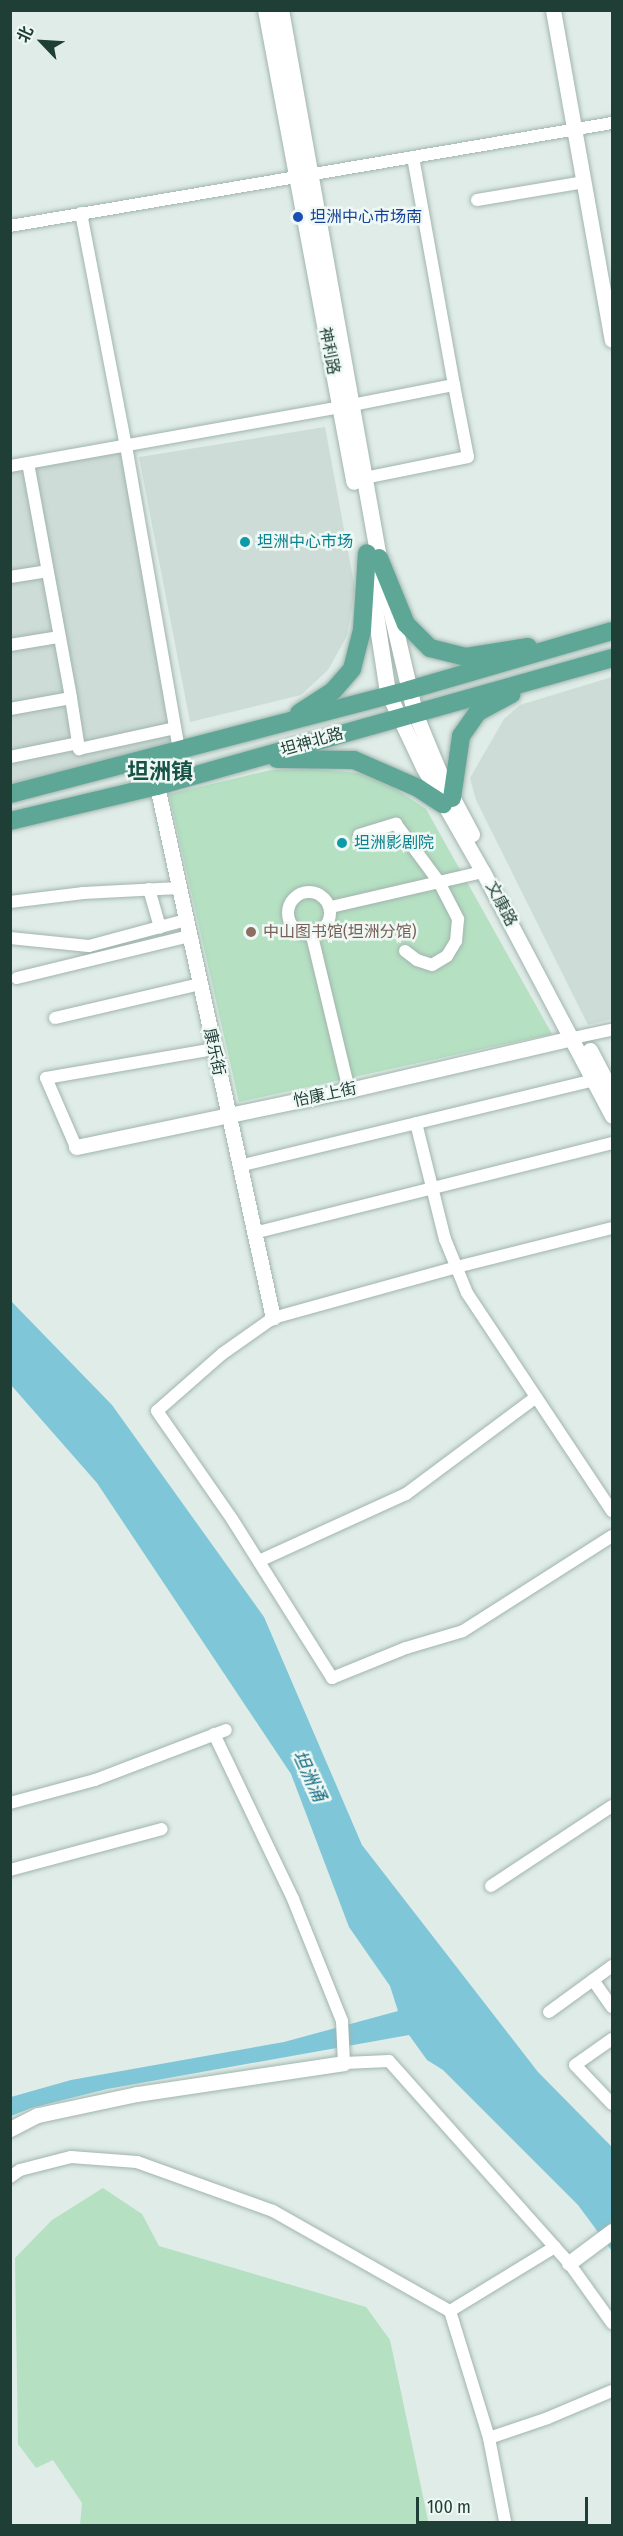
<!DOCTYPE html>
<meta charset="utf-8">
<style>
body{margin:0}
#map{position:relative;width:623px;height:2536px;overflow:hidden;background:#dfece7;font-family:"Fira Sans Condensed","Noto Sans SC",sans-serif}
div>[style]{position:absolute}
.built>*{inset:0;background:#cddcd6}
.green>*{inset:0;background:#b5e0c2}
.water>*{inset:0;background:#7fc7d8}
.roads{filter:drop-shadow(0 0 2px #a1b4ae) drop-shadow(0 0 2px #a1b4ae)}
.minor>*{height:12px;margin:-6px;padding:0 6px;transform-origin:6px;border-radius:6px;background:#fff}
.minor>.ring{margin:-6px;padding:0;box-sizing:content-box;background:none;border:12px solid #fff;border-radius:50%}
.tertiary>*{height:15px;margin:-7.5px;padding:0 7.5px;transform-origin:7.5px;border-radius:7.5px;background:#fff}
.secondary>*{height:16px;margin:-8px;padding:0 8px;transform-origin:8px;border-radius:8px;background:#fff}
.primary>*{height:18px;margin:-9px;padding:0 9px;transform-origin:9px;border-radius:9px;background:#5ea797}
.dots>*{width:16px;height:16px;translate:-50% -50%;box-sizing:border-box;border:3px solid #eff8f4;border-radius:50%}
span{translate:-50% -50%;white-space:nowrap;text-align:center;line-height:1.15;-webkit-text-stroke:5px #eff8f4;paint-order:stroke}
.transit-label{font-size:16px;color:#164399}
.left{translate:0 -50%;text-align:left}
.street-label{font-size:16px;color:#1e3e36}
.culture-label{font-size:16px;color:#0d838f}
.education-label{font-size:16px;color:#785e54}
.water-label{font-size:18px;color:#116a81;font-style:italic}
.district-label{font-size:22px;color:#185246;font-weight:700}
.frame{position:absolute;inset:0;border:12px solid #1e3e36;pointer-events:none}
.north{position:absolute;left:12px;top:12px;width:60px;height:60px;-webkit-text-stroke:4px #eff8f4;paint-order:stroke;rotate:295deg;font-size:16px;font-weight:700;line-height:24px;text-align:center;color:#1e3e36}
.north::after{content:'';display:block;margin:auto;width:21px;height:27px;background:#1e3e36;clip-path:polygon(50% 0,100% 100%,50% 72%,0 100%)}
.scale{position:absolute;left:416px;top:2497px;width:172px;height:27px;box-sizing:border-box;border:3px solid #1e3e36;border-top:0;padding-left:8px;font-size:18px;line-height:21px;white-space:nowrap;color:#1e3e36;-webkit-text-stroke:4px #eff8f4;paint-order:stroke}
</style>
<div id="map">
<div class="built">
<i style="clip-path:polygon(325px 427px,355px 589px,347px 636px,328px 670px,301px 695px,190px 722px,139px 457px)"></i>
<i style="clip-path:polygon(126px 446px,179px 751px,11px 794px,11px 466px)"></i>
<i style="clip-path:polygon(612px 677px,612px 1019px,588px 1025px,476px 800px,470px 778px,504px 719px,520px 705px)"></i>
</div>
<div class="green">
<i style="clip-path:polygon(315px 769px,358px 773px,393px 787px,426px 809px,552px 1034px,239px 1102px,169px 794px,271px 770px)"></i>
<i style="clip-path:polygon(103px 2188px,142px 2214px,159px 2246px,366px 2307px,390px 2340px,429px 2525px,80px 2525px,82px 2503px,53px 2460px,36px 2468px,18px 2444px,15px 2258px,52px 2220px)"></i>
</div>
<div class="water">
<i style="clip-path:polygon(10px 1300px,112px 1405px,264px 1617px,362px 1845px,538px 2072px,612px 2147px,612px 2251px,578px 2205px,443px 2070px,427px 2060px,409px 2035px,107px 2089px,31px 2108px,11px 2116px,11px 2097px,71px 2080px,284px 2042px,398px 2011px,390px 1986px,349px 1927px,291px 1774px,97px 1483px,11px 1385px)"></i>
</div>
<div class="roads">
<div class="minor">
<i style="left:413px;top:157px;width:232px;rotate:79.8deg"></i>
<i style="left:477px;top:200px;width:109px;rotate:-9.5deg"></i>
<i style="left:81px;top:213px;width:237px;rotate:79.1deg"></i>
<i style="left:126px;top:446px;width:310px;rotate:80.1deg"></i>
<i style="left:10px;top:226px;width:611px;rotate:-9.71deg"></i>
<i style="left:352px;top:405px;width:104px;rotate:-11.1deg"></i>
<i style="left:454px;top:385px;width:73px;rotate:79deg"></i>
<i style="left:468px;top:457px;width:105px;rotate:168.5deg"></i>
<i style="left:28px;top:463px;width:239px;rotate:79.6deg"></i>
<i style="left:10px;top:466px;width:335px;rotate:-10.1deg"></i>
<i style="left:10px;top:577px;width:37px;rotate:-9deg"></i>
<i style="left:10px;top:645px;width:50px;rotate:-9.3deg"></i>
<i style="left:10px;top:709px;width:62px;rotate:-10.2deg"></i>
<i style="left:71px;top:698px;width:52px;rotate:81.1deg"></i>
<i style="left:79px;top:749px;width:98px;rotate:-12.3deg"></i>
<i style="left:10px;top:757px;width:69px;rotate:-11.6deg"></i>
<i style="left:359px;top:835px;width:39px;rotate:-17deg"></i>
<i style="left:396px;top:824px;width:72px;rotate:53.4deg"></i>
<i style="left:439px;top:882px;width:42px;rotate:62.8deg"></i>
<i style="left:458px;top:919px;width:22px;rotate:95deg"></i>
<i style="left:456px;top:941px;width:17px;rotate:121deg"></i>
<i style="left:447px;top:956px;width:17px;rotate:149deg"></i>
<i style="left:432px;top:965px;width:16px;rotate:-162deg"></i>
<i style="left:417px;top:960px;width:15px;rotate:-143deg"></i>
<i style="left:149px;top:889px;width:40px;rotate:74deg"></i>
<i class="ring" style="left:288px;top:892px;width:30px;height:30px"></i>
<i style="left:10px;top:902px;width:74px;rotate:-7deg"></i>
<i style="left:83px;top:893px;width:96px;rotate:-3deg"></i>
<i style="left:331px;top:907px;width:156px;rotate:-13deg"></i>
<i style="left:312px;top:936px;width:158px;rotate:76.5deg"></i>
<i style="left:10px;top:938px;width:79px;rotate:5.8deg"></i>
<i style="left:89px;top:946px;width:100px;rotate:-15deg"></i>
<i style="left:17px;top:978px;width:177px;rotate:-13.7deg"></i>
<i style="left:55px;top:1018px;width:149px;rotate:-13.2deg"></i>
<i style="left:573px;top:1038px;width:40px;rotate:-12deg"></i>
<i style="left:416px;top:1123px;width:120px;rotate:76deg"></i>
<i style="left:445px;top:1239px;width:58px;rotate:67.8deg"></i>
<i style="left:467px;top:1293px;width:262px;rotate:56.4deg"></i>
<i style="left:76px;top:1147px;width:75px;rotate:-113.5deg"></i>
<i style="left:46px;top:1078px;width:170px;rotate:-9.8deg"></i>
<i style="left:239px;top:1166px;width:365px;rotate:-13.6deg"></i>
<i style="left:612px;top:1228px;width:160px;rotate:165.9deg"></i>
<i style="left:457px;top:1267px;width:191px;rotate:164.5deg"></i>
<i style="left:273px;top:1318px;width:62px;rotate:144.8deg"></i>
<i style="left:222px;top:1354px;width:86px;rotate:138.8deg"></i>
<i style="left:157px;top:1411px;width:131px;rotate:55.2deg"></i>
<i style="left:232px;top:1519px;width:188px;rotate:57.8deg"></i>
<i style="left:332px;top:1678px;width:80px;rotate:-22.1deg"></i>
<i style="left:406px;top:1648px;width:59px;rotate:-16.6deg"></i>
<i style="left:463px;top:1631px;width:177px;rotate:-32.5deg"></i>
<i style="left:254px;top:1233px;width:369px;rotate:-14.1deg"></i>
<i style="left:259px;top:1561px;width:162px;rotate:-24.5deg"></i>
<i style="left:406px;top:1494px;width:162px;rotate:-36.7deg"></i>
<i style="left:214px;top:1734px;width:183px;rotate:64.4deg"></i>
<i style="left:293px;top:1899px;width:131px;rotate:68.1deg"></i>
<i style="left:342px;top:2021px;width:42px;rotate:87.3deg"></i>
<i style="left:344px;top:2063px;width:45px;rotate:-2.5deg"></i>
<i style="left:389px;top:2061px;width:271px;rotate:48.3deg"></i>
<i style="left:569px;top:2263px;width:74px;rotate:54.4deg"></i>
<i style="left:10px;top:1803px;width:88px;rotate:-15.1deg"></i>
<i style="left:95px;top:1780px;width:140px;rotate:-20.9deg"></i>
<i style="left:10px;top:1870px;width:157px;rotate:-15.1deg"></i>
<i style="left:491px;top:1886px;width:145px;rotate:-33.5deg"></i>
<i style="left:593px;top:1980px;width:33px;rotate:55deg"></i>
<i style="left:549px;top:2012px;width:78px;rotate:-36.1deg"></i>
<i style="left:612px;top:2039px;width:45px;rotate:144.9deg"></i>
<i style="left:575px;top:2065px;width:54px;rotate:46.5deg"></i>
<i style="left:10px;top:2177px;width:12px;rotate:-35deg"></i>
<i style="left:20px;top:2170px;width:53px;rotate:-14.3deg"></i>
<i style="left:71px;top:2157px;width:66px;rotate:4.3deg"></i>
<i style="left:137px;top:2162px;width:145px;rotate:19.8deg"></i>
<i style="left:273px;top:2211px;width:203px;rotate:29.5deg"></i>
<i style="left:450px;top:2311px;width:133px;rotate:72.9deg"></i>
<i style="left:489px;top:2438px;width:90px;rotate:79.1deg"></i>
<i style="left:450px;top:2311px;width:123px;rotate:-31.4deg"></i>
<i style="left:489px;top:2438px;width:62px;rotate:-18.7deg"></i>
<i style="left:548px;top:2418px;width:69px;rotate:-22.9deg"></i>
</div>
<div class="tertiary">
<i style="left:553px;top:10px;width:335px;rotate:79.9deg"></i>
<i style="left:388px;top:693px;width:82px;rotate:64.7deg"></i>
<i style="left:423px;top:767px;width:121px;rotate:60.3deg"></i>
<i style="left:483px;top:872px;width:276px;rotate:62.1deg"></i>
<i style="left:415px;top:713px;width:68px;rotate:67.6deg"></i>
<i style="left:441px;top:776px;width:66px;rotate:61.9deg"></i>
<i style="left:157px;top:786px;width:544px;rotate:77.7deg"></i>
<i style="left:590px;top:1050px;width:47px;rotate:62.4deg"></i>
<i style="left:76px;top:1147px;width:279px;rotate:-11.8deg"></i>
<i style="left:349px;top:1090px;width:230px;rotate:-13.1deg"></i>
<i style="left:10px;top:2129px;width:31px;rotate:-27deg"></i>
<i style="left:38px;top:2115px;width:101px;rotate:-12deg"></i>
<i style="left:137px;top:2094px;width:209px;rotate:-8.5deg"></i>
<i style="left:569px;top:2263px;width:54px;rotate:-36.7deg"></i>
</div>
<div class="secondary">
<i style="left:266px;top:10px;width:480px;rotate:79.4deg"></i>
<i style="left:281px;top:10px;width:557px;rotate:79.86deg"></i>
<i style="left:379px;top:558px;width:159px;rotate:76.9deg"></i>
<i style="left:370px;top:575px;width:119px;rotate:81.3deg"></i>
</div>
<div class="primary">
<i style="left:379px;top:558px;width:71px;rotate:67.8deg"></i>
<i style="left:406px;top:624px;width:34px;rotate:45deg"></i>
<i style="left:430px;top:648px;width:37px;rotate:14deg"></i>
<i style="left:466px;top:657px;width:63px;rotate:-9.2deg"></i>
<i style="left:299px;top:713px;width:40px;rotate:-32.9deg"></i>
<i style="left:333px;top:691px;width:29px;rotate:-49deg"></i>
<i style="left:352px;top:669px;width:40px;rotate:-75.6deg"></i>
<i style="left:362px;top:630px;width:77px;rotate:-86.3deg"></i>
<i style="left:277px;top:759px;width:77px;rotate:0.7deg"></i>
<i style="left:354px;top:760px;width:70px;rotate:23.6deg"></i>
<i style="left:418px;top:788px;width:30px;rotate:33deg"></i>
<i style="left:10px;top:794px;width:412px;rotate:-14.6deg"></i>
<i style="left:409px;top:690px;width:211px;rotate:-16.2deg"></i>
<i style="left:452px;top:798px;width:63px;rotate:-81.7deg"></i>
<i style="left:461px;top:736px;width:29px;rotate:-55deg"></i>
<i style="left:478px;top:712px;width:38px;rotate:-28deg"></i>
<i style="left:10px;top:821px;width:151px;rotate:-13.4deg"></i>
<i style="left:157px;top:786px;width:473px;rotate:-15.7deg"></i>
</div>
</div>
<div class="dots">
<i style="left:298px;top:217px;background:#1a4fb4"></i>
<i style="left:245px;top:542px;background:#0f9aa8"></i>
<i style="left:342px;top:843px;background:#0f9aa8"></i>
<i style="left:251px;top:932px;background:#8d6e63"></i>
</div>
<div class="transit-label">
<span class="left" style="left:310px;top:217px">坦洲中心市场南</span>
</div>
<div class="street-label">
<span style="left:329px;top:351px;rotate:79deg">神利路</span>
<span style="left:312px;top:742px;rotate:-16deg">坦神北路</span>
<span style="left:501px;top:904px;rotate:62deg">文康路</span>
<span style="left:214px;top:1052px;rotate:78deg">康乐街</span>
<span style="left:325px;top:1095px;rotate:-12deg">怡康上街</span>
</div>
<div class="culture-label">
<span class="left" style="left:257px;top:542px">坦洲中心市场</span>
<span class="left" style="left:354px;top:843px">坦洲影剧院</span>
</div>
<div class="education-label">
<span class="left" style="left:263px;top:932px">中山图书馆(坦洲分馆)</span>
</div>
<div class="water-label">
<span style="left:309px;top:1776px;rotate:65deg">坦洲涌</span>
</div>
<div class="district-label">
<span style="left:160px;top:772px">坦洲镇</span>
</div>
<div class="frame"></div>
<div class="north">北</div>
<div class="scale">100 m</div>
</div>
